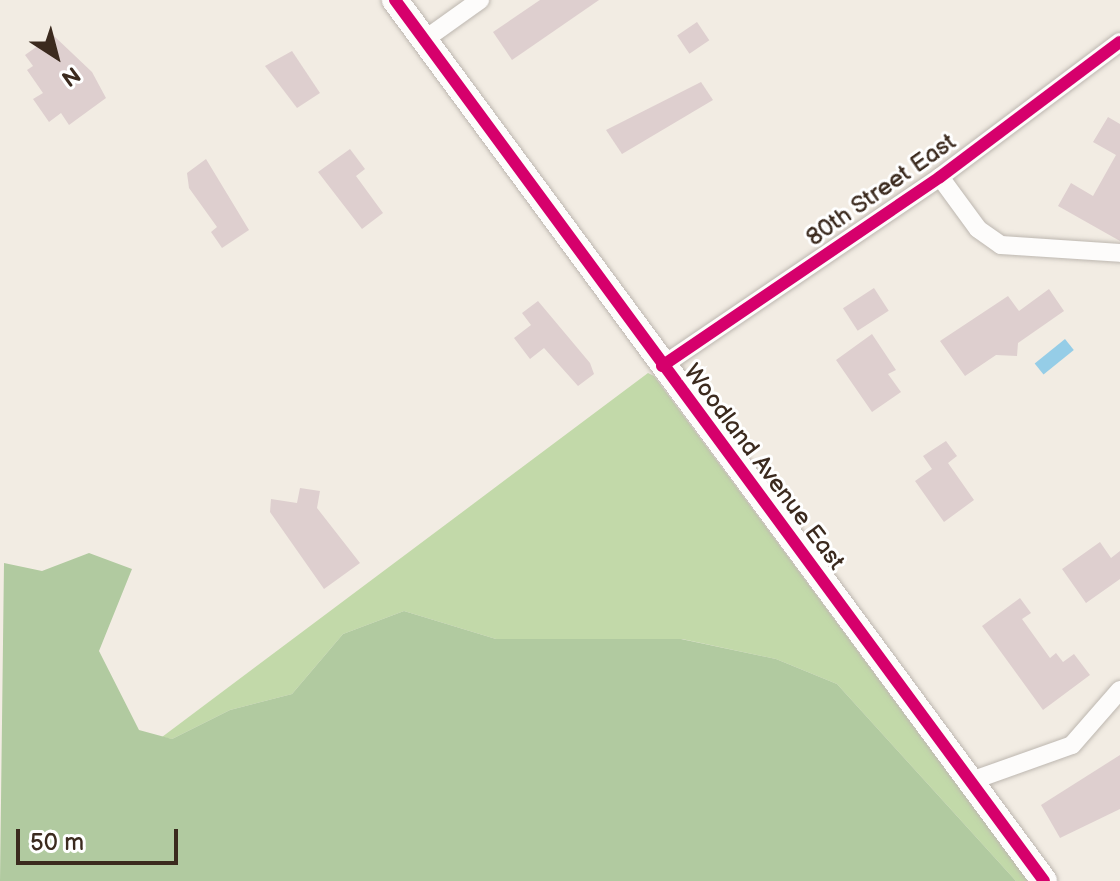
<!DOCTYPE html>
<style>
body{margin:0}
#map{position:relative;width:1120px;height:881px;overflow:hidden;background:#f2ece3;font-family:"Balsamiq Sans",sans-serif}
div>[style]{position:absolute}
.green>*{inset:0;background:#c2d9a9}
.forest>*{inset:0;background:#b1caa0}
.water>*{inset:0;background:#95cde7;transform-origin:0 0}
.building>*{inset:0;background:#decfcf;transform-origin:0 0}
.roads{filter:drop-shadow(0 0 2px #bdb7b0) drop-shadow(0 0 2px #bdb7b0)}
.street>*{height:18px;margin:-9px;padding:0 9px;transform-origin:9px;border-radius:9px;background:#fdfcfb}
.secondary>*{height:26px;margin:-13px;padding:0 13px;transform-origin:13px;border-radius:13px;background:#fdfcfb}
.cycleway>*{height:12px;margin:-6px;padding:0 6px;transform-origin:6px;border-radius:6px;background:#d6006c}
span{translate:-50% -50%;white-space:nowrap;text-align:center;line-height:1.15;-webkit-text-stroke:6px #fff;paint-order:stroke}
.street-label{font-size:24px;color:#3b2a1e}
.north{position:absolute;left:16px;top:16px;width:80px;height:80px;-webkit-text-stroke:6px #fff;paint-order:stroke;rotate:144deg;font-size:22px;font-weight:700;line-height:32px;text-align:center;color:#3b2a1e}
.north::after{content:'';display:block;margin:auto;width:28px;height:36px;background:#3b2a1e;clip-path:polygon(50% 0,100% 100%,50% 72%,0 100%)}
.scale{position:absolute;left:16px;top:829px;width:162px;height:36px;box-sizing:border-box;border:4px solid #3b2a1e;border-top:0;padding-left:10px;font-size:24px;line-height:28px;white-space:nowrap;color:#3b2a1e;-webkit-text-stroke:6px #fff;paint-order:stroke}
</style>
<div id="map">
<div class="green">
<i style="clip-path:polygon(648px 373px,654px 376px,1028px 881px,1016px 881px,837px 684px,776px 659px,682px 639px,496px 639px,404px 611px,343px 634px,292px 694px,230px 710px,172px 739px,162px 737px)"></i>
</div>
<div class="forest">
<i style="clip-path:polygon(89px 553px,132px 569px,99px 651px,139px 730px,172px 739px,230px 710px,292px 694px,343px 634px,404px 611px,496px 639px,681px 639px,776px 659px,837px 684px,1016px 881px,0 881px,4px 563px,42px 571px)"></i>
</div>
<div class="water">
<i style="left:1065px;top:339px;width:14px;height:39px;rotate:51deg"></i>
</div>
<div class="building">
<i style="clip-path:polygon(540px 0,599px 0,512px 60px,493px 32px)"></i>
<i style="left:697px;top:22px;width:22px;height:24px;rotate:56deg"></i>
<i style="clip-path:polygon(53px 35px,92px 72px,106px 98px,69px 125px,61px 113px,49px 122px,33px 99px,43px 93px,27px 70px,33px 66px,25px 55px)"></i>
<i style="clip-path:polygon(292px 51px,320px 93px,297px 108px,265px 66px)"></i>
<i style="clip-path:polygon(701px 82px,713px 100px,622px 154px,606px 130px)"></i>
<i style="clip-path:polygon(1108px 117px,1120px 124px,1120px 241px,1058px 206px,1071px 183px,1093px 196px,1116px 155px,1093px 142px)"></i>
<i style="clip-path:polygon(350px 149px,365px 169px,356px 176px,383px 213px,362px 229px,318px 172px)"></i>
<i style="clip-path:polygon(206px 159px,249px 230px,222px 248px,211px 232px,217px 227px,189px 188px,187px 173px)"></i>
<i style="left:874px;top:288px;width:27px;height:37px;rotate:57deg"></i>
<i style="clip-path:polygon(1049px 289px,1064px 311px,1018px 343px,1017px 356px,996px 355px,965px 376px,940px 341px,1008px 296px,1019px 311px)"></i>
<i style="clip-path:polygon(538px 301px,590px 363px,594px 374px,578px 386px,544px 348px,530px 359px,514px 338px,531px 325px,522px 313px)"></i>
<i style="clip-path:polygon(872px 334px,896px 370px,888px 374px,901px 392px,872px 412px,836px 360px)"></i>
<i style="clip-path:polygon(946px 441px,957px 456px,948px 463px,974px 500px,944px 522px,915px 481px,932px 469px,923px 456px)"></i>
<i style="clip-path:polygon(300px 488px,320px 491px,317px 508px,360px 563px,324px 589px,270px 512px,271px 499px,297px 503px)"></i>
<i style="clip-path:polygon(1100px 542px,1111px 558px,1120px 551px,1120px 579px,1086px 603px,1062px 569px)"></i>
<i style="clip-path:polygon(1020px 598px,1031px 613px,1022px 619px,1050px 658px,1056px 653px,1063px 662px,1074px 654px,1090px 675px,1043px 710px,982px 626px)"></i>
<i style="clip-path:polygon(1120px 755px,1120px 809px,1060px 838px,1041px 805px)"></i>
</div>
<div class="roads">
<div class="street">
<i style="left:424px;top:40px;width:69px;rotate:-35.5deg"></i>
<i style="left:940px;top:177px;width:64px;rotate:53.8deg"></i>
<i style="left:978px;top:229px;width:28px;rotate:35deg"></i>
<i style="left:1001px;top:245px;width:119px;rotate:3.8deg"></i>
<i style="left:662px;top:366px;width:336px;rotate:-34.2deg"></i>
<i style="left:940px;top:177px;width:225px;rotate:-36.9deg"></i>
<i style="left:971px;top:781px;width:107px;rotate:-19.6deg"></i>
<i style="left:1072px;top:745px;width:73px;rotate:-48.9deg"></i>
</div>
<div class="secondary">
<i style="left:395px;top:0;width:1094px;rotate:53.62deg"></i>
</div>
</div>
<div class="cycleway">
<i style="left:395px;top:0;width:1094px;rotate:53.62deg"></i>
<i style="left:662px;top:366px;width:336px;rotate:-34.2deg"></i>
<i style="left:940px;top:177px;width:225px;rotate:-36.9deg"></i>
</div>
<div class="street-label">
<span style="left:881px;top:190px;rotate:-35deg">80th Street East</span>
<span style="left:764px;top:467px;rotate:53deg">Woodland Avenue East</span>
</div>
<div class="north">N</div>
<div class="scale">50 m</div>
</div>
